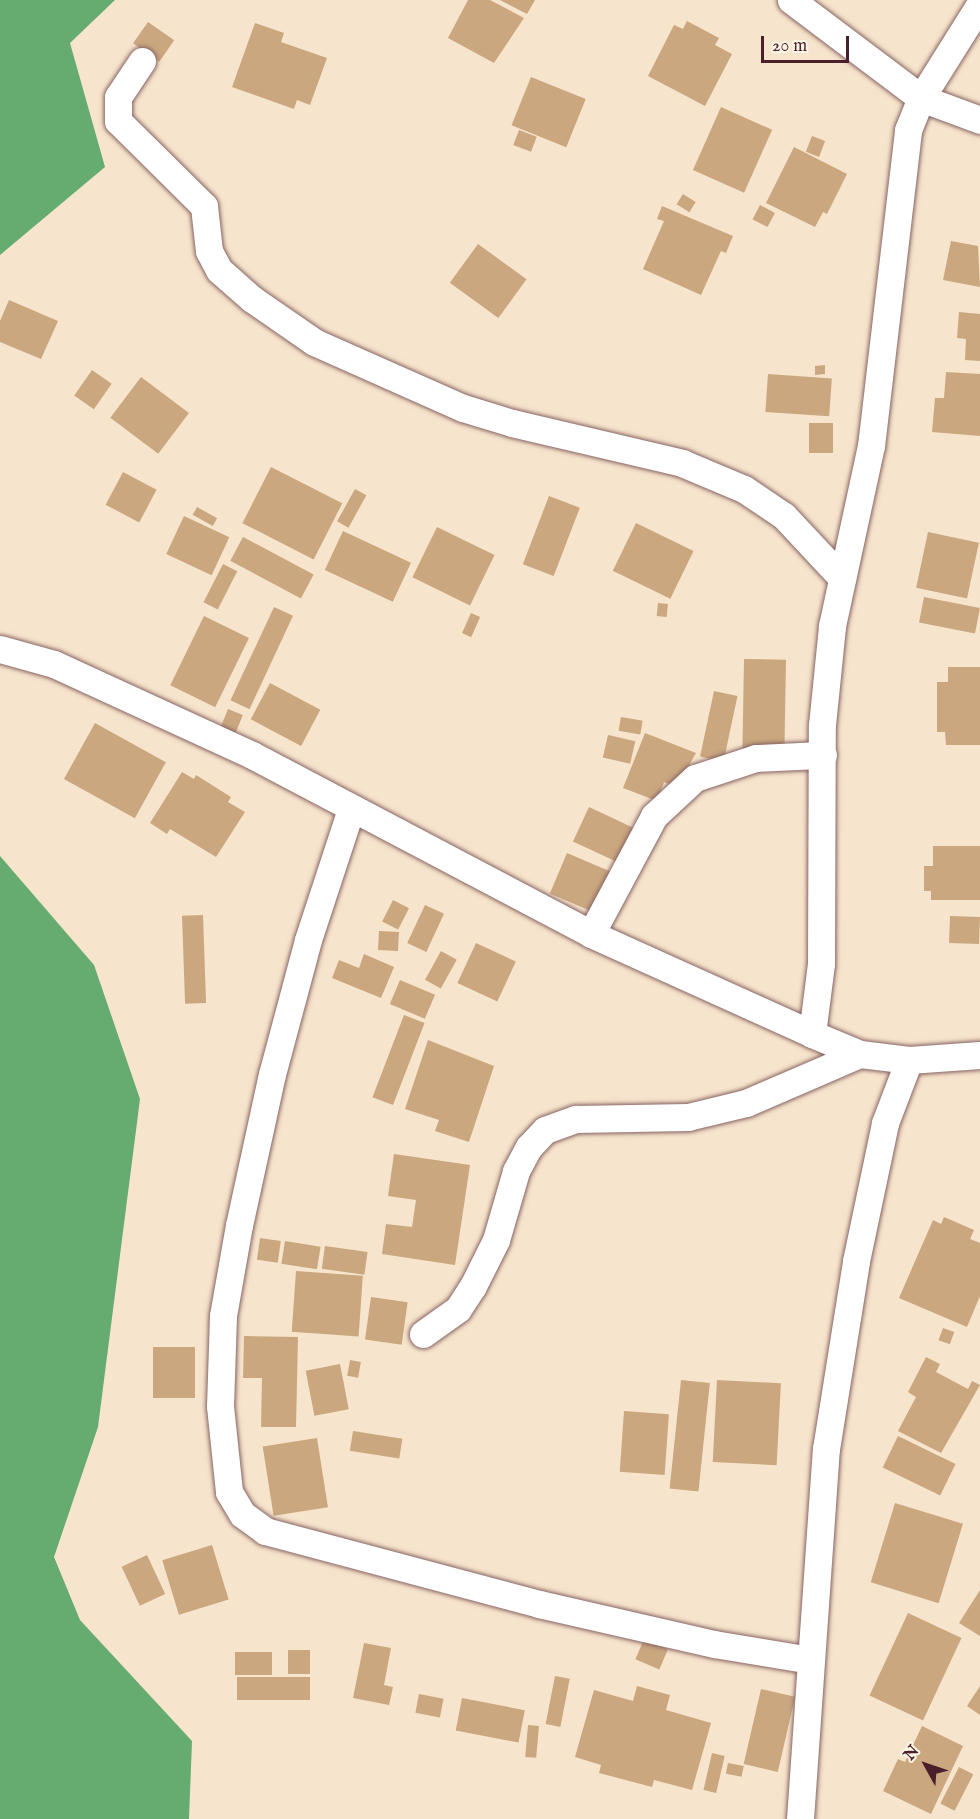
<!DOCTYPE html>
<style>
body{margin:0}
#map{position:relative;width:980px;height:1819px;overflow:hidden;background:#f7e4cc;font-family:"IM FELL English",serif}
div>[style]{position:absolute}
.forest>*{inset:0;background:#66ab70}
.building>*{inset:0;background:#caa77f;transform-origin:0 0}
.roads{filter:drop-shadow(0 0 2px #876463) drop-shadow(0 0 2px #876463)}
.minor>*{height:27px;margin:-13.5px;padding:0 13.5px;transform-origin:13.5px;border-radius:13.5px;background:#fff}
span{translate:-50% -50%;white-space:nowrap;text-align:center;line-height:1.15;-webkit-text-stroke:4.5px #fcf5e5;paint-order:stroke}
.north{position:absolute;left:896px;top:1735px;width:60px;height:60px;-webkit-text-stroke:4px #fcf5e5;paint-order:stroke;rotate:310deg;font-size:16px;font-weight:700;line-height:24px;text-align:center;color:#4a1f2b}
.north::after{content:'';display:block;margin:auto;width:21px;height:27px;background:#4a1f2b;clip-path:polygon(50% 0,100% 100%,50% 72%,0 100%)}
.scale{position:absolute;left:761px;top:36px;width:88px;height:27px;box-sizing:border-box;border:3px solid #4a1f2b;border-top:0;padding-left:8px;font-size:18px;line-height:21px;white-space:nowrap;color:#4a1f2b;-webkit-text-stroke:4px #fcf5e5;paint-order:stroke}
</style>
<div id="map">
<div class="forest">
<i style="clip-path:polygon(0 0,115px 0,70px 43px,105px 167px,0 255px)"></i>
<i style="clip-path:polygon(0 856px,94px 965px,140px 1099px,98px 1427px,54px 1557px,80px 1620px,192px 1741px,189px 1819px,0 1819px)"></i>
</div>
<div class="building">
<i style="clip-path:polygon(468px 0,490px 0,524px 18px,494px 63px,448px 38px)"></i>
<i style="clip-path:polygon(500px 0,535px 0,527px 14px)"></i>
<i style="clip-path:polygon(687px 21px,719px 38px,715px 45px,732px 54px,705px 106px,648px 76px,674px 25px,683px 29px)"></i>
<i style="left:148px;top:22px;width:32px;height:26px;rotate:35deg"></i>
<i style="clip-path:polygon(255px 23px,284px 33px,281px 42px,327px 58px,310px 105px,297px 100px,294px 109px,232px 87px)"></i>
<i style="left:531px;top:77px;width:59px;height:52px;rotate:22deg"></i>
<i style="left:721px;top:107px;width:56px;height:69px;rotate:24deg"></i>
<i style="left:519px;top:130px;width:19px;height:16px;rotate:21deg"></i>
<i style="left:812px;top:136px;width:14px;height:17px;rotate:21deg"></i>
<i style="clip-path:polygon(794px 147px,847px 174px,827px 214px,823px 212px,815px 227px,766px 203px)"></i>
<i style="left:683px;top:194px;width:15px;height:12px;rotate:32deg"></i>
<i style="left:760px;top:205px;width:17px;height:16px;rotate:28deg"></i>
<i style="clip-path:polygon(662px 206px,733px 236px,726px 253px,721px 251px,701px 295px,643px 269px,664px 221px,657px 219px)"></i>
<i style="clip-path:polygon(951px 241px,978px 246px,980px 287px,943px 280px)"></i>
<i style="left:478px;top:244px;width:60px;height:48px;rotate:36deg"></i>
<i style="clip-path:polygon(9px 300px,58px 321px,41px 359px,0 342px,0 321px)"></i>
<i style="clip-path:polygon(959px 312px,980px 314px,980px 361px,965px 360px,966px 339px,957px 338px)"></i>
<i style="clip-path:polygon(825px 365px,825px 374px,815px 375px,815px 366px)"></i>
<i style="left:92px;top:370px;width:24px;height:31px;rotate:35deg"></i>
<i style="clip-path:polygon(946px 372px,980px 374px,980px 436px,932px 432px,935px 398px,944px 398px)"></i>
<i style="left:768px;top:374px;width:64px;height:38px;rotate:4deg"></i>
<i style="left:141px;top:377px;width:60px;height:51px;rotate:37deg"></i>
<i style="left:809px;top:423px;width:24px;height:30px"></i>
<i style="left:271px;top:467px;width:80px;height:63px;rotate:27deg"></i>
<i style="left:123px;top:472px;width:38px;height:37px;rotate:28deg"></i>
<i style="left:355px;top:489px;width:13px;height:37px;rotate:29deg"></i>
<i style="left:549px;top:496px;width:33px;height:73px;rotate:21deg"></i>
<i style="left:197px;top:507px;width:23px;height:9px;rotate:29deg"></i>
<i style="left:184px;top:516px;width:50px;height:42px;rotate:25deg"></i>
<i style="left:636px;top:523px;width:64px;height:53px;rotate:26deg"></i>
<i style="left:437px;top:527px;width:64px;height:56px;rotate:26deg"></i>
<i style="left:343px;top:531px;width:75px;height:43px;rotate:25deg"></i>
<i style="left:928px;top:532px;width:52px;height:57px;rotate:12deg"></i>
<i style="left:243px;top:537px;width:80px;height:27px;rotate:28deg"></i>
<i style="left:223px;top:564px;width:16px;height:43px;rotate:27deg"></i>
<i style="left:924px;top:597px;width:57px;height:26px;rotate:11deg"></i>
<i style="left:658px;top:603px;width:10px;height:13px;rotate:6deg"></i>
<i style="left:274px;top:607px;width:21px;height:103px;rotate:25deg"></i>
<i style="left:471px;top:613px;width:10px;height:22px;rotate:24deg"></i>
<i style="left:204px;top:616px;width:50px;height:77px;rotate:26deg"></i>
<i style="left:744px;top:659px;width:42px;height:91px;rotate:1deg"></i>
<i style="clip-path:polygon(948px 667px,980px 667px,980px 745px,946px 745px,945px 732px,937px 732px,937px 682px,948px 682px)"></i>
<i style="left:270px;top:683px;width:57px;height:41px;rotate:28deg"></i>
<i style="left:714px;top:691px;width:24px;height:67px;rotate:12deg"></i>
<i style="left:228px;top:709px;width:16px;height:21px;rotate:22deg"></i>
<i style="left:621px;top:717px;width:22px;height:14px;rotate:10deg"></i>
<i style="left:95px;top:723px;width:81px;height:64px;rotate:29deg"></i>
<i style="clip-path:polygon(645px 733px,696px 753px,677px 787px,664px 782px,657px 801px,623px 788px)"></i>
<i style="left:608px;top:735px;width:28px;height:23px;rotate:13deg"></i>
<i style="clip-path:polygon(182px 772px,194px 779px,196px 775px,231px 797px,228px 802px,245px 812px,216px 857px,170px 829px,167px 834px,150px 823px)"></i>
<i style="left:589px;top:807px;width:50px;height:38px;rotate:25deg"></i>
<i style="clip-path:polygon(933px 846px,980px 846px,980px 900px,931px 900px,931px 891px,924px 891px,924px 866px,933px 866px)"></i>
<i style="left:567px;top:853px;width:49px;height:44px;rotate:23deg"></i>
<i style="left:393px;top:900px;width:18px;height:24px;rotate:27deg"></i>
<i style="left:425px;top:905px;width:21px;height:42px;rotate:25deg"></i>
<i style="left:203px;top:915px;width:88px;height:21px;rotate:88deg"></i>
<i style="left:950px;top:916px;width:30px;height:27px;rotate:2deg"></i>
<i style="left:379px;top:931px;width:20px;height:19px;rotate:3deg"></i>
<i style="left:476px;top:943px;width:44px;height:44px;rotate:25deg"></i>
<i style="left:441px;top:951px;width:18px;height:33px;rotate:29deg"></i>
<i style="clip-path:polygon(364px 954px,394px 967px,381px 998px,332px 978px,339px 960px,359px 968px)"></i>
<i style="left:400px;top:980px;width:38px;height:26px;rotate:23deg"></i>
<i style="left:404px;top:1015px;width:22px;height:88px;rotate:21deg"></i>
<i style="clip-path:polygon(428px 1040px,494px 1066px,469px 1142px,435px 1131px,439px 1120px,405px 1109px)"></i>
<i style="clip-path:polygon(394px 1154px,470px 1165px,455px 1265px,382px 1254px,386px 1224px,412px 1227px,416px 1200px,388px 1196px)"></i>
<i style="clip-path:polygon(944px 1217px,974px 1230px,970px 1239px,980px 1243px,980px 1296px,967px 1327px,899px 1298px,933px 1220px,941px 1224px)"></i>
<i style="left:260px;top:1238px;width:21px;height:22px;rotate:8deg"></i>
<i style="left:285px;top:1241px;width:36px;height:23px;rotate:9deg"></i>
<i style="left:325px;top:1246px;width:43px;height:23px;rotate:8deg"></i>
<i style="left:296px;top:1271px;width:67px;height:61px;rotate:4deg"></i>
<i style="left:371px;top:1297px;width:37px;height:43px;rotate:8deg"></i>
<i style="left:943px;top:1328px;width:12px;height:13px;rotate:20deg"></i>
<i style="clip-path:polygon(244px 1336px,298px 1337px,296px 1427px,261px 1427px,262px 1378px,243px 1378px)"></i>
<i style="left:153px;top:1347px;width:42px;height:51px"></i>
<i style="clip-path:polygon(926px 1357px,940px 1364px,936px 1372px,968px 1389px,972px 1381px,980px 1385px,941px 1453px,898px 1431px,916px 1397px,908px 1392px)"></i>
<i style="left:350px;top:1360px;width:11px;height:16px;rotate:10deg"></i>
<i style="left:340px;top:1364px;width:46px;height:35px;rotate:79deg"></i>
<i style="left:681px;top:1380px;width:29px;height:109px;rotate:6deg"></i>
<i style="left:717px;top:1380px;width:64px;height:82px;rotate:3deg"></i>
<i style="left:624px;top:1411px;width:45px;height:61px;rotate:4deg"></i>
<i style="left:353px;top:1431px;width:50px;height:20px;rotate:9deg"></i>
<i style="left:898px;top:1436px;width:64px;height:35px;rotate:26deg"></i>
<i style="left:317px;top:1438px;width:70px;height:55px;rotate:81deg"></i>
<i style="left:895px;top:1503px;width:71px;height:83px;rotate:17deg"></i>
<i style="left:212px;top:1545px;width:57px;height:52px;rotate:73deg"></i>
<i style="left:147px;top:1555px;width:43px;height:28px;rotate:65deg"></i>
<i style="clip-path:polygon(980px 1590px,980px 1636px,959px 1623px)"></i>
<i style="left:908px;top:1613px;width:59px;height:91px;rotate:25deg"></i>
<i style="left:644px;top:1639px;width:26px;height:22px;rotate:23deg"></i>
<i style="clip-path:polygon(364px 1643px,391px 1648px,384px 1685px,393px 1687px,389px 1705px,353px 1698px)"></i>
<i style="left:288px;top:1650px;width:22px;height:24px"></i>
<i style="left:272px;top:1652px;width:23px;height:37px;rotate:90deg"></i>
<i style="left:555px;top:1676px;width:15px;height:49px;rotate:11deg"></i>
<i style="left:310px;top:1677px;width:23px;height:73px;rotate:90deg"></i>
<i style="clip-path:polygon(637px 1686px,670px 1695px,666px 1710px,711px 1723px,692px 1790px,654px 1780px,652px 1787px,599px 1773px,601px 1765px,575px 1757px,594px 1690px,633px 1701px)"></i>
<i style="clip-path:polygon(980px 1686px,980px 1715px,967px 1706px)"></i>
<i style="left:761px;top:1689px;width:35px;height:77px;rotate:13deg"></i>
<i style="left:419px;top:1694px;width:25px;height:19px;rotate:11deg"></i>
<i style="left:462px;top:1698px;width:64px;height:33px;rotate:11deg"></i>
<i style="left:528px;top:1725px;width:11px;height:32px;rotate:5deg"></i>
<i style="clip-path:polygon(922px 1726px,963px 1746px,931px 1814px,883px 1791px,898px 1759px,905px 1762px)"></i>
<i style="left:712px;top:1753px;width:13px;height:38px;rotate:13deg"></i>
<i style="left:728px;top:1763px;width:16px;height:11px;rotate:11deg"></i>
<i style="left:959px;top:1767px;width:16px;height:41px;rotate:27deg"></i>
</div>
<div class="roads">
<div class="minor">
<i style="left:791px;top:0;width:163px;rotate:37deg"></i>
<i style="left:921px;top:98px;width:111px;rotate:-57.9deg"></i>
<i style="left:142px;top:61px;width:43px;rotate:123.7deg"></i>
<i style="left:118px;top:97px;width:24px;rotate:90deg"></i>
<i style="left:118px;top:121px;width:121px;rotate:44.7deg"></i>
<i style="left:204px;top:206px;width:45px;rotate:83.7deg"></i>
<i style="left:209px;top:251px;width:21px;rotate:62deg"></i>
<i style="left:219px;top:270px;width:44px;rotate:41.3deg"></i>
<i style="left:252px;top:299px;width:75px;rotate:34.7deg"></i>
<i style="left:314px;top:342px;width:163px;rotate:23.9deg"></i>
<i style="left:463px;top:408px;width:51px;rotate:17deg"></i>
<i style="left:512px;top:423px;width:175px;rotate:13.2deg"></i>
<i style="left:682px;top:463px;width:67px;rotate:22.8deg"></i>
<i style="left:744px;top:489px;width:48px;rotate:34deg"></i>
<i style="left:784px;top:516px;width:85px;rotate:46.9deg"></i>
<i style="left:0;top:649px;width:56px;rotate:15.5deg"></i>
<i style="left:54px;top:664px;width:218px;rotate:24.7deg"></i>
<i style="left:252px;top:755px;width:383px;rotate:27.8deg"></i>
<i style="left:591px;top:934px;width:243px;rotate:24.3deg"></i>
<i style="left:812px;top:1034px;width:52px;rotate:22.6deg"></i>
<i style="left:860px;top:1054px;width:49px;rotate:7deg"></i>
<i style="left:909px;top:1060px;width:71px;rotate:-4deg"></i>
<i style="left:351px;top:809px;width:138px;rotate:108.2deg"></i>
<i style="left:308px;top:940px;width:139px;rotate:105deg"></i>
<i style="left:272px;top:1074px;width:155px;rotate:102.3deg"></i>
<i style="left:239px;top:1225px;width:92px;rotate:100deg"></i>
<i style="left:223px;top:1316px;width:90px;rotate:91.9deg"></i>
<i style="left:220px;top:1406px;width:86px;rotate:84deg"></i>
<i style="left:229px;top:1492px;width:26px;rotate:59deg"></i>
<i style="left:242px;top:1514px;width:29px;rotate:36deg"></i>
<i style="left:265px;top:1531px;width:284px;rotate:14.9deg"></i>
<i style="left:539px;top:1604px;width:180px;rotate:12.9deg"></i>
<i style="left:714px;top:1644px;width:98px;rotate:9.4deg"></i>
<i style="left:591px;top:934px;width:134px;rotate:-61.9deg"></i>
<i style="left:654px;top:816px;width:56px;rotate:-42.8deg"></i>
<i style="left:695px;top:778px;width:64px;rotate:-18.2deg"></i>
<i style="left:756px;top:758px;width:67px;rotate:-2.6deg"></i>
<i style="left:812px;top:1034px;width:71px;rotate:-82.7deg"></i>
<i style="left:821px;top:964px;width:239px;rotate:-89.8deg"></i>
<i style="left:822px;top:725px;width:100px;rotate:-84.2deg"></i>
<i style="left:832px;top:626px;width:184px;rotate:-77.8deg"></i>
<i style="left:871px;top:446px;width:318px;rotate:-83.3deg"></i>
<i style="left:908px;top:130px;width:35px;rotate:-68deg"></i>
<i style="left:921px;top:98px;width:63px;rotate:20.4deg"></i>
<i style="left:423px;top:1334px;width:43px;rotate:-35.5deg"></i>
<i style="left:458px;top:1309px;width:27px;rotate:-57deg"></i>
<i style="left:473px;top:1286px;width:51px;rotate:-63.4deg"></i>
<i style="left:496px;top:1240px;width:72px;rotate:-73.8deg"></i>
<i style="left:516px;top:1171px;width:27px;rotate:-62deg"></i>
<i style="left:529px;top:1147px;width:23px;rotate:-47deg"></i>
<i style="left:545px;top:1130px;width:33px;rotate:-20deg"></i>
<i style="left:576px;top:1119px;width:112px;rotate:-1deg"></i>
<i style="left:688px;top:1117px;width:60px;rotate:-13.6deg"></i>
<i style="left:746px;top:1103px;width:124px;rotate:-23.3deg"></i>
<i style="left:800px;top:1819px;width:371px;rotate:-86deg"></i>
<i style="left:826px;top:1449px;width:190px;rotate:-80.9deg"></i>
<i style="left:856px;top:1261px;width:141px;rotate:-78.1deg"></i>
<i style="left:885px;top:1123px;width:67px;rotate:-69.1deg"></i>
</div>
</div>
<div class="north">N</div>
<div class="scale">20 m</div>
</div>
